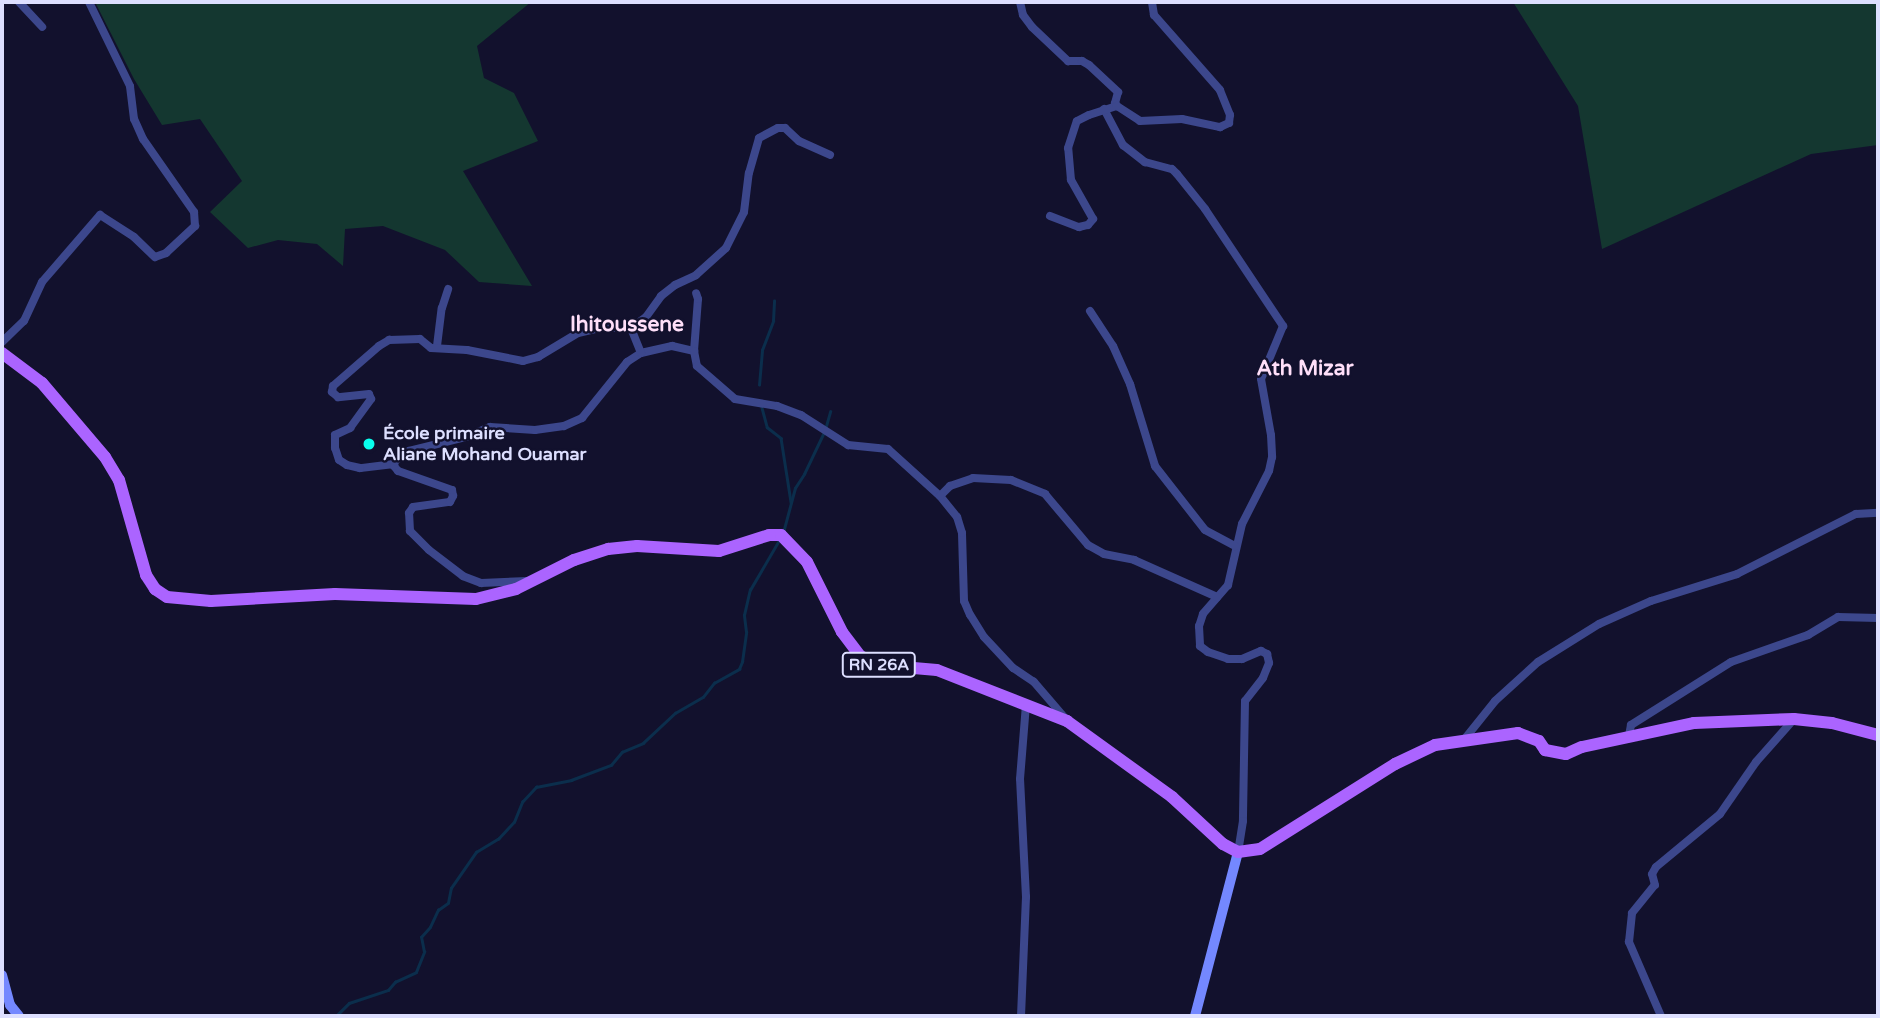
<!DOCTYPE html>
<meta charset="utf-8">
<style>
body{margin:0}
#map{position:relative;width:1880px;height:1018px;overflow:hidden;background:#12112d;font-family:"Varela Round",sans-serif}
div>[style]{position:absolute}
.green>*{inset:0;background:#143730}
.stream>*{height:2.5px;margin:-1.25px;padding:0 1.25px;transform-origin:1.25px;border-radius:1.25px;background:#0b2e4c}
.street>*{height:8px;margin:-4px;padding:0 4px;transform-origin:4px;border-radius:4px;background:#3c478c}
.secondary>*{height:10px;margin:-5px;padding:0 5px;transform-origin:5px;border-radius:5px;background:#7488ff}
.primary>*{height:12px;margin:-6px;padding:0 6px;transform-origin:6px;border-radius:6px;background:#ab64ff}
.dots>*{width:19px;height:19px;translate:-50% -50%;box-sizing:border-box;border:4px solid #12112d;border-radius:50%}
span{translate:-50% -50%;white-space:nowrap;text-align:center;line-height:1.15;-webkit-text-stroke:5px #12112d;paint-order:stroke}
.shield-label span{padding:2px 5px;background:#12112d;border:2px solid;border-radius:5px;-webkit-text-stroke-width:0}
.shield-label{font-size:16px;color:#dddfff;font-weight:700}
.poi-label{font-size:18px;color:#dddfff;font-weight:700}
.left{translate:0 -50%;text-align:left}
.quarter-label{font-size:21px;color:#ffdff9;font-weight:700}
.frame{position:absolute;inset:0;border:4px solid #dddfff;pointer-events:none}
</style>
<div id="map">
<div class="green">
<i style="clip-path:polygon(95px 2px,531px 2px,477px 46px,484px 78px,514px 93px,538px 141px,463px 171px,532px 286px,479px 282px,445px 250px,383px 226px,345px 229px,343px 266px,317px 244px,278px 240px,248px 248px,210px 212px,242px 181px,200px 119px,162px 125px,134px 79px)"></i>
<i style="clip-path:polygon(1513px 2px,1878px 2px,1878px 145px,1811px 154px,1602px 249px,1578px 106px)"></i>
</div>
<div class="stream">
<i style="left:759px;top:385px;width:35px;rotate:-85deg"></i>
<i style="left:762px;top:350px;width:31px;rotate:-69deg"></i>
<i style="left:773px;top:321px;width:20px;rotate:-87deg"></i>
<i style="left:761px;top:404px;width:24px;rotate:75deg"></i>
<i style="left:767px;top:427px;width:18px;rotate:38deg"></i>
<i style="left:781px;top:438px;width:65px;rotate:81.1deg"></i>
<i style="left:826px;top:426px;width:15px;rotate:-74deg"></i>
<i style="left:784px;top:529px;width:42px;rotate:-75deg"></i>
<i style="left:795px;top:488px;width:17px;rotate:-57deg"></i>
<i style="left:804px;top:474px;width:47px;rotate:-64.5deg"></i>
<i style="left:336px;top:1016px;width:18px;rotate:-45deg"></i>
<i style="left:349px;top:1003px;width:41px;rotate:-18.4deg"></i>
<i style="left:388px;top:990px;width:11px;rotate:-49deg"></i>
<i style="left:395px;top:982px;width:23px;rotate:-25deg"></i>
<i style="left:416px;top:972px;width:22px;rotate:-68deg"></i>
<i style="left:424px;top:952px;width:15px;rotate:-101deg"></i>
<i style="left:421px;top:937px;width:13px;rotate:-48deg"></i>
<i style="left:430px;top:927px;width:19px;rotate:-65deg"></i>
<i style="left:438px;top:910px;width:12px;rotate:-35deg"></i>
<i style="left:448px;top:903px;width:15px;rotate:-79deg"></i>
<i style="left:451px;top:888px;width:44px;rotate:-55.2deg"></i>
<i style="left:476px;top:852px;width:26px;rotate:-31deg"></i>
<i style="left:498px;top:839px;width:23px;rotate:-47deg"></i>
<i style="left:514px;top:822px;width:22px;rotate:-68deg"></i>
<i style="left:522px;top:802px;width:21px;rotate:-47deg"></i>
<i style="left:536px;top:787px;width:36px;rotate:-11deg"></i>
<i style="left:571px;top:780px;width:43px;rotate:-20.6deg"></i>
<i style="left:611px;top:765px;width:17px;rotate:-50deg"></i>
<i style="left:622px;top:752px;width:23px;rotate:-23deg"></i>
<i style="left:643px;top:743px;width:44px;rotate:-43.2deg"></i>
<i style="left:675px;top:713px;width:32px;rotate:-30deg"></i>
<i style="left:703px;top:697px;width:18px;rotate:-52deg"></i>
<i style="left:714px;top:683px;width:29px;rotate:-29deg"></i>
<i style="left:739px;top:669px;width:8px;rotate:-67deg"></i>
<i style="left:742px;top:662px;width:30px;rotate:-82deg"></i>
<i style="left:746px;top:632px;width:17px;rotate:-97deg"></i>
<i style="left:744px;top:615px;width:26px;rotate:-77deg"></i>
<i style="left:750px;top:590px;width:56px;rotate:-59.7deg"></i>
</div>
<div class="street">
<i style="left:19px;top:2px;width:34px;rotate:47deg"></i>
<i style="left:1020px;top:2px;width:13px;rotate:77deg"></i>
<i style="left:1023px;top:15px;width:15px;rotate:53deg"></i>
<i style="left:1032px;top:27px;width:50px;rotate:43.4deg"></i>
<i style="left:1068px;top:61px;width:14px"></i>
<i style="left:1082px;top:61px;width:8px;rotate:30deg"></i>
<i style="left:1089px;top:65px;width:40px;rotate:43deg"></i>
<i style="left:1118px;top:92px;width:11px;rotate:105deg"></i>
<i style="left:1115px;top:103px;width:4px;rotate:56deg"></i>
<i style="left:1104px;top:109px;width:41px;rotate:62.2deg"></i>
<i style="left:1123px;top:145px;width:28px;rotate:38deg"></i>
<i style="left:1145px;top:162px;width:28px;rotate:15deg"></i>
<i style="left:1172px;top:169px;width:7px;rotate:45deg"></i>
<i style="left:1177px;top:174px;width:45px;rotate:51.3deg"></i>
<i style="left:1205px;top:209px;width:141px;rotate:56.3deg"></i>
<i style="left:1283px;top:326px;width:57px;rotate:112.5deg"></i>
<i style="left:1261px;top:379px;width:57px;rotate:79.9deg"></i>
<i style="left:1271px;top:435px;width:22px;rotate:87deg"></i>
<i style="left:1272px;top:457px;width:14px;rotate:102deg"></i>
<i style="left:1269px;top:471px;width:59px;rotate:117deg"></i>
<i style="left:1242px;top:524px;width:63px;rotate:102.9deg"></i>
<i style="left:1228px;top:585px;width:38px;rotate:131deg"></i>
<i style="left:1203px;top:614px;width:13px;rotate:108deg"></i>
<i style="left:1199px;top:626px;width:20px;rotate:87deg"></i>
<i style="left:1200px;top:646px;width:10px;rotate:37deg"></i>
<i style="left:1208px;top:652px;width:21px;rotate:19deg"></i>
<i style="left:1228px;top:659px;width:14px"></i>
<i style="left:1242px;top:659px;width:21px;rotate:-23deg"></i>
<i style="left:1261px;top:651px;width:7px;rotate:27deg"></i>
<i style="left:1267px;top:654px;width:9px;rotate:77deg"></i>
<i style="left:1269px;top:663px;width:16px;rotate:112deg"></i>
<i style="left:1263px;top:678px;width:29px;rotate:128deg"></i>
<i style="left:1245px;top:701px;width:120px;rotate:91deg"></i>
<i style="left:1243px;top:821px;width:31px;rotate:99deg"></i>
<i style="left:1050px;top:216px;width:31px;rotate:21deg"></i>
<i style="left:1079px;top:227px;width:9px;rotate:-13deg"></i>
<i style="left:1088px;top:225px;width:8px;rotate:-50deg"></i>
<i style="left:1093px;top:219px;width:45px;rotate:-119.4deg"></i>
<i style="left:1071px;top:180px;width:32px;rotate:-95deg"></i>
<i style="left:1068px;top:148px;width:28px;rotate:-72deg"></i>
<i style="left:1077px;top:121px;width:13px;rotate:-27deg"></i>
<i style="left:1089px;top:115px;width:29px;rotate:-18deg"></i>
<i style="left:1117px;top:106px;width:27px;rotate:33deg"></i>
<i style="left:1140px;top:121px;width:42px;rotate:-2.7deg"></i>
<i style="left:1182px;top:119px;width:39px;rotate:12deg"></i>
<i style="left:1220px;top:127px;width:10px;rotate:-24deg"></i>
<i style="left:1229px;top:123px;width:8px;rotate:-83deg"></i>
<i style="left:1230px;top:115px;width:27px;rotate:-112deg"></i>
<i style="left:1220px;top:90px;width:100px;rotate:-131.3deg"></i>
<i style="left:1154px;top:15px;width:13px;rotate:-99deg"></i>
<i style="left:1090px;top:311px;width:42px;rotate:56.7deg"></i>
<i style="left:1113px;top:346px;width:42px;rotate:65.9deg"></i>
<i style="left:1130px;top:384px;width:86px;rotate:73deg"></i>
<i style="left:1155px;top:466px;width:81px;rotate:52deg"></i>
<i style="left:1205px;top:530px;width:34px;rotate:28deg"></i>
<i style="left:2px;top:342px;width:30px;rotate:-44deg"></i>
<i style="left:24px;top:321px;width:43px;rotate:-65.2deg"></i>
<i style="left:42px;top:282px;width:89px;rotate:-49.1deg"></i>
<i style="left:100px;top:215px;width:40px;rotate:32.9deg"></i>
<i style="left:134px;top:237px;width:29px;rotate:44deg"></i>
<i style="left:155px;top:257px;width:12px;rotate:-20deg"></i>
<i style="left:166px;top:253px;width:40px;rotate:-43deg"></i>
<i style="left:195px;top:226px;width:14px;rotate:-94deg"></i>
<i style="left:194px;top:212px;width:89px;rotate:-124.9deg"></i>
<i style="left:143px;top:139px;width:22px;rotate:-114deg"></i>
<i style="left:134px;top:119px;width:33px;rotate:-97deg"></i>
<i style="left:130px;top:86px;width:93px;rotate:-116deg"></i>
<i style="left:437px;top:346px;width:38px;rotate:-83deg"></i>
<i style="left:442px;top:308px;width:20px;rotate:-72deg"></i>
<i style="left:694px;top:351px;width:52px;rotate:-85.6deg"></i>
<i style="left:698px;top:299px;width:6px;rotate:-108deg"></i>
<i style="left:641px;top:353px;width:32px;rotate:-13deg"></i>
<i style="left:672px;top:346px;width:23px;rotate:13deg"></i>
<i style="left:694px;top:351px;width:15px;rotate:79deg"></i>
<i style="left:697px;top:366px;width:50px;rotate:41deg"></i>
<i style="left:735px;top:399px;width:43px;rotate:9.5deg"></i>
<i style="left:777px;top:406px;width:26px;rotate:21deg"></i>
<i style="left:801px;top:415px;width:56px;rotate:32.6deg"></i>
<i style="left:848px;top:445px;width:40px;rotate:5.7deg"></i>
<i style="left:888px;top:449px;width:70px;rotate:42.1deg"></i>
<i style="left:394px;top:464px;width:34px;rotate:173deg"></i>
<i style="left:360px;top:468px;width:13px;rotate:-167deg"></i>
<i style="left:347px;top:465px;width:9px;rotate:-148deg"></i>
<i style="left:339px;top:460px;width:13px;rotate:-108deg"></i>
<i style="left:335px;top:448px;width:13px;rotate:-90deg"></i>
<i style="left:335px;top:435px;width:17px;rotate:-25deg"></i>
<i style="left:350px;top:428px;width:36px;rotate:-54deg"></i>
<i style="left:371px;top:399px;width:5px;rotate:-112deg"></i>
<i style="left:369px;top:394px;width:31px;rotate:174deg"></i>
<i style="left:338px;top:397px;width:8px;rotate:-140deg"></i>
<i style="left:332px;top:392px;width:6px;rotate:-81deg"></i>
<i style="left:333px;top:386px;width:61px;rotate:-41deg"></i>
<i style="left:379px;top:346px;width:12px;rotate:-31deg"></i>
<i style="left:389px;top:340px;width:31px;rotate:-2deg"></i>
<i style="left:420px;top:339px;width:14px;rotate:39deg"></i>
<i style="left:431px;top:348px;width:36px;rotate:3deg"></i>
<i style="left:467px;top:350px;width:57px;rotate:11.1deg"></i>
<i style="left:523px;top:361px;width:16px;rotate:-15deg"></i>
<i style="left:538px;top:357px;width:47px;rotate:-31deg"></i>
<i style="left:578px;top:333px;width:22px;rotate:-13deg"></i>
<i style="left:599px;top:328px;width:32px"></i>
<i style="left:527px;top:581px;width:46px;rotate:177.5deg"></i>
<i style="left:481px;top:583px;width:19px;rotate:-159deg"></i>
<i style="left:463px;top:576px;width:43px;rotate:-142.6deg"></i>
<i style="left:429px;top:550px;width:27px;rotate:-135deg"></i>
<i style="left:410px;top:531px;width:18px;rotate:-93deg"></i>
<i style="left:409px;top:513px;width:7px;rotate:-56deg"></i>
<i style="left:413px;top:507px;width:37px;rotate:-8deg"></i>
<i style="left:450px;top:502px;width:7px;rotate:-63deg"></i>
<i style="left:453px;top:496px;width:6px;rotate:-99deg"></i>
<i style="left:452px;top:490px;width:57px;rotate:-160.6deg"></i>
<i style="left:398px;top:471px;width:6px;rotate:-129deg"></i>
<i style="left:394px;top:466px;width:5px;rotate:-79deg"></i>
<i style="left:395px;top:461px;width:17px;rotate:-36deg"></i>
<i style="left:409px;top:451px;width:59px;rotate:-13.8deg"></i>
<i style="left:466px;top:437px;width:26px;rotate:-23deg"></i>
<i style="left:490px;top:427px;width:45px;rotate:3.8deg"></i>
<i style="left:535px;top:430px;width:29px;rotate:-8deg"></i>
<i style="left:564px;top:426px;width:20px;rotate:-24deg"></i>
<i style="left:582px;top:418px;width:72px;rotate:-51.2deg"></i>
<i style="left:627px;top:362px;width:17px;rotate:-33deg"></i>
<i style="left:641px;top:353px;width:27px;rotate:-112deg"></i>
<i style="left:631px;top:328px;width:19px;rotate:-36deg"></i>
<i style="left:646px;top:317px;width:26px;rotate:-54deg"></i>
<i style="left:661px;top:296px;width:18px;rotate:-38deg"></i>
<i style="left:675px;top:285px;width:23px;rotate:-25deg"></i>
<i style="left:696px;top:275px;width:40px;rotate:-42deg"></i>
<i style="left:726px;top:248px;width:40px;rotate:-63.4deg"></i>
<i style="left:744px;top:212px;width:39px;rotate:-83deg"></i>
<i style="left:749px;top:173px;width:36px;rotate:-74deg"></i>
<i style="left:759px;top:138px;width:21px;rotate:-28deg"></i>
<i style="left:778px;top:128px;width:7px"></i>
<i style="left:785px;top:128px;width:19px;rotate:43deg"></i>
<i style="left:799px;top:141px;width:34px;rotate:24deg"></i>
<i style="left:1065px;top:718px;width:48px;rotate:-130.7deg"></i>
<i style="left:1034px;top:682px;width:25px;rotate:-146deg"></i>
<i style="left:1013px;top:668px;width:42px;rotate:-133.1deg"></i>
<i style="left:984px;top:637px;width:26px;rotate:-122deg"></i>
<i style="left:970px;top:615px;width:15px;rotate:-113deg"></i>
<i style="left:964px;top:601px;width:68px;rotate:-91.7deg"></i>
<i style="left:962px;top:533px;width:17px;rotate:-107deg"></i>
<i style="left:957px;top:517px;width:27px;rotate:-129deg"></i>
<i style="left:940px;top:496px;width:14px;rotate:-45deg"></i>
<i style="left:950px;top:486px;width:24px;rotate:-19deg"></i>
<i style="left:973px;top:478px;width:38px;rotate:3deg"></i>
<i style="left:1011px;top:480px;width:37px;rotate:22deg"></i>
<i style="left:1045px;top:494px;width:67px;rotate:49.9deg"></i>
<i style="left:1088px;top:545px;width:18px;rotate:29deg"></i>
<i style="left:1104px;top:554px;width:31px;rotate:11deg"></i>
<i style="left:1134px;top:560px;width:91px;rotate:24deg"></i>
<i style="left:1629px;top:736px;width:11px;rotate:-80deg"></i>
<i style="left:1631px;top:725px;width:118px;rotate:-32.2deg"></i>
<i style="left:1731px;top:662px;width:82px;rotate:-19.3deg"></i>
<i style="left:1808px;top:635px;width:35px;rotate:-31deg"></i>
<i style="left:1838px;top:617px;width:40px;rotate:1.4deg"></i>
<i style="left:1463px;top:741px;width:51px;rotate:-51.3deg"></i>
<i style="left:1495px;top:701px;width:58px;rotate:-42.2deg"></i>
<i style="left:1538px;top:662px;width:72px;rotate:-31.9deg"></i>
<i style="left:1599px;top:624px;width:57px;rotate:-23.9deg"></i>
<i style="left:1651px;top:601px;width:90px;rotate:-17.4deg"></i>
<i style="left:1737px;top:574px;width:133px;rotate:-26.8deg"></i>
<i style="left:1856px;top:514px;width:22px;rotate:-3deg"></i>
<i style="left:1021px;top:1016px;width:119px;rotate:-87.6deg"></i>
<i style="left:1026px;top:897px;width:118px;rotate:-92.9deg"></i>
<i style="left:1020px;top:779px;width:75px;rotate:-85.4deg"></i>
<i style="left:1661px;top:1016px;width:81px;rotate:-113.4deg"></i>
<i style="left:1629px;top:942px;width:29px;rotate:-84deg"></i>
<i style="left:1632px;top:913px;width:36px;rotate:-51deg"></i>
<i style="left:1655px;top:885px;width:11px;rotate:-105deg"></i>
<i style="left:1652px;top:874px;width:8px;rotate:-60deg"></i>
<i style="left:1656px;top:867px;width:83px;rotate:-39.6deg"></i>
<i style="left:1720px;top:814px;width:63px;rotate:-55.3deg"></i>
<i style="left:1756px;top:762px;width:57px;rotate:-48.5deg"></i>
</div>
<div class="secondary">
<i style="left:2px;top:975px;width:31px;rotate:75deg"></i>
<i style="left:10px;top:1005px;width:14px;rotate:51deg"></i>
<i style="left:1195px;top:1016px;width:170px;rotate:-75.3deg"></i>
</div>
<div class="primary">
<i style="left:2px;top:353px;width:50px;rotate:36.9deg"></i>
<i style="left:42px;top:383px;width:97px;rotate:49.6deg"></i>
<i style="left:105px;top:457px;width:27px;rotate:59deg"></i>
<i style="left:119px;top:480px;width:99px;rotate:74.1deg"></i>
<i style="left:146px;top:575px;width:17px;rotate:57deg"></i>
<i style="left:155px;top:589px;width:14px;rotate:34deg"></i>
<i style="left:167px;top:597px;width:44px;rotate:5.2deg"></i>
<i style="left:211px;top:601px;width:124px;rotate:-3.2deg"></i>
<i style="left:335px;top:594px;width:141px;rotate:2deg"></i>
<i style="left:476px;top:599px;width:41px;rotate:-14deg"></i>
<i style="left:516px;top:589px;width:65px;rotate:-26.6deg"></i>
<i style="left:574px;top:560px;width:36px;rotate:-18deg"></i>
<i style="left:608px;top:549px;width:29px;rotate:-6deg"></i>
<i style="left:637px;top:546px;width:82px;rotate:3.5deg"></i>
<i style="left:719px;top:551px;width:52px;rotate:-17.7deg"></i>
<i style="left:769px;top:535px;width:12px"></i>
<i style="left:781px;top:535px;width:37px;rotate:46deg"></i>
<i style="left:807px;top:562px;width:78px;rotate:63.4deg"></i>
<i style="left:842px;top:632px;width:30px;rotate:53deg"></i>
<i style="left:860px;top:656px;width:21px;rotate:25deg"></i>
<i style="left:879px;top:665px;width:58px;rotate:4.9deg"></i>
<i style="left:937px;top:670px;width:140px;rotate:21.4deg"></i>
<i style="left:1067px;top:721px;width:130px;rotate:35.9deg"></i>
<i style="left:1172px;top:797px;width:69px;rotate:42.7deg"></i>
<i style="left:1223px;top:844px;width:17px;rotate:28deg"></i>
<i style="left:1238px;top:852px;width:22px;rotate:-8deg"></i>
<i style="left:1260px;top:849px;width:160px;rotate:-32.2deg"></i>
<i style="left:1395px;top:764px;width:44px;rotate:-25.4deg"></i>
<i style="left:1435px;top:745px;width:84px;rotate:-8.2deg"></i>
<i style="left:1518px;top:733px;width:22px;rotate:21deg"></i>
<i style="left:1539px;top:741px;width:11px;rotate:56deg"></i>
<i style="left:1545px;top:750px;width:21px;rotate:11deg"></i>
<i style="left:1566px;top:754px;width:17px;rotate:-24deg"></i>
<i style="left:1582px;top:747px;width:115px;rotate:-12.1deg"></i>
<i style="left:1694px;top:723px;width:100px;rotate:-2.3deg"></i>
<i style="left:1794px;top:719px;width:38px;rotate:6deg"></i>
<i style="left:1832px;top:723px;width:48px;rotate:14.6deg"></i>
</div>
<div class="dots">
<i style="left:369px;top:444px;background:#09ffee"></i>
</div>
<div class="shield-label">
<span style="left:879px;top:665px">RN 26A</span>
</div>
<div class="poi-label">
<span class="left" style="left:383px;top:444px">École primaire<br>Aliane Mohand Ouamar</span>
</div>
<div class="quarter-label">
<span style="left:627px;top:325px">Ihitoussene</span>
<span style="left:1305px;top:369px">Ath Mizar</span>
</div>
<div class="frame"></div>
</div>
